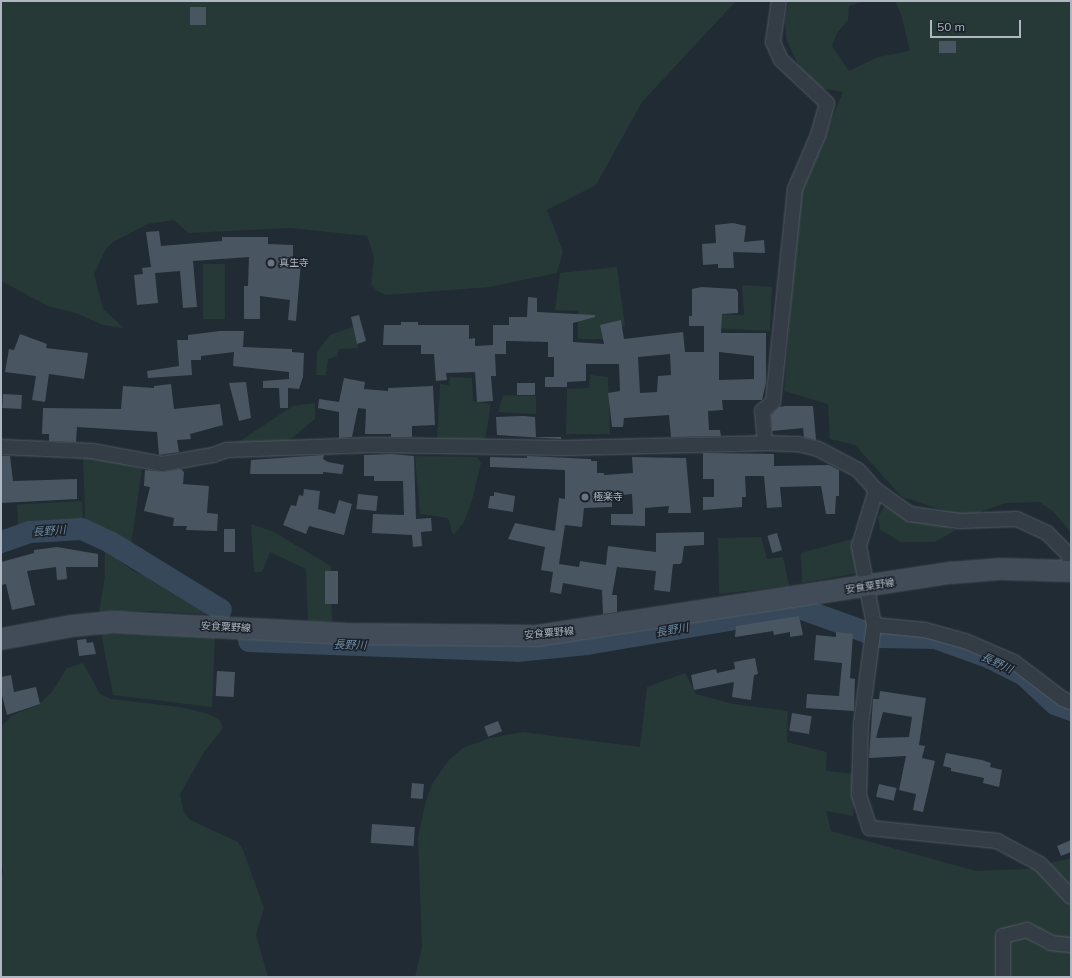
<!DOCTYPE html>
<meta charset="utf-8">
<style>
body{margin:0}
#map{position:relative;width:1072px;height:978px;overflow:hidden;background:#212b34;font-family:Mulish,"Noto Sans JP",sans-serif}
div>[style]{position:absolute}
.green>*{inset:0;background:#263937;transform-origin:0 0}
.river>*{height:22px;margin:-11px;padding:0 11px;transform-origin:11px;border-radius:11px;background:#36485a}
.building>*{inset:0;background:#495560;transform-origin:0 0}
.roads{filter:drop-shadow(0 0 1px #515a63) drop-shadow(0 0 1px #515a63)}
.minor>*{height:14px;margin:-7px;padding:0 7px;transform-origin:7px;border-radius:7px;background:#343c45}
.secondary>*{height:20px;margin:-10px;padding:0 10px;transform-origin:10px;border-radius:10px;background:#424c58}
.dots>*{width:11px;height:11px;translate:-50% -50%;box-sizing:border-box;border:2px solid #1a2129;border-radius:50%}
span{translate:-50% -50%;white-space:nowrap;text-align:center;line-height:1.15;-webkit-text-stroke:3px #1a2129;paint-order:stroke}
.poi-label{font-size:10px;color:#aeb7c2}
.left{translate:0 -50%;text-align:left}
.street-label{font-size:10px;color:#aeb7c2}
.water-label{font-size:11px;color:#708aa4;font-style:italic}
.frame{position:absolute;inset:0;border:2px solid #aeb7c2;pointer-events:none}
.scale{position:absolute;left:930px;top:20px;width:91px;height:18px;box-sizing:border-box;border:2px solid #aeb7c2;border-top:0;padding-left:5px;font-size:12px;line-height:14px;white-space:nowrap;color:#aeb7c2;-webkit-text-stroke:3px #1a2129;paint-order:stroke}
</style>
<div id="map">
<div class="green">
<i style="clip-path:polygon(1px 1px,736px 1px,642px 102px,596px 185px,547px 210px,563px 251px,557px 273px,489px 287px,386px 295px,377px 291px,371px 284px,374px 257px,367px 236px,290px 228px,188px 233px,174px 220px,148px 224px,113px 242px,106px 249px,94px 274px,103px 309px,124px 328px,103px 325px,76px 313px,48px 306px,1px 281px)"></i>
<i style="clip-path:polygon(789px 1px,865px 1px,849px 6px,848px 20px,837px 33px,832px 46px,849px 71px,878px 57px,910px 51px,901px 14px,895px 1px,1071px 1px,1071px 533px,1054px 512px,1039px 502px,1006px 503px,965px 517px,902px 497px,855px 445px,830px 439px,828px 404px,784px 391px,800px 192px,843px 92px,815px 87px,798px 65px,786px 38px,785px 20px)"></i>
<i style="left:203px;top:264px;width:22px;height:55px"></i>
<i style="clip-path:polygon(617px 267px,625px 326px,606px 326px,608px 339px,578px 339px,578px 311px,555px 310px,560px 273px)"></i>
<i style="clip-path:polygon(742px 285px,772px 287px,770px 331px,713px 328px,714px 314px,744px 315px)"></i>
<i style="clip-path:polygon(356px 326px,358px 348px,339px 349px,337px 356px,328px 359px,326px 375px,316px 375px,317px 352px,330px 335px)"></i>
<i style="clip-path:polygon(590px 375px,608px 377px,610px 434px,566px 434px,567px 389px,589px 388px)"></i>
<i style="clip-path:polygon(450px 377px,472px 378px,473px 401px,491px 404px,484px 446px,437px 444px,440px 384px,449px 385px)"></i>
<i style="clip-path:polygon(503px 395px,536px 396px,536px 414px,498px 412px)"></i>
<i style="clip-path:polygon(315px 403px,315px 419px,287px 442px,234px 445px,293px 406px)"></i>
<i style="clip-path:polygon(83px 455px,142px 469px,131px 545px,85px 518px)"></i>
<i style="clip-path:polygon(415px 456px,477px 457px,481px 463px,471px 504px,463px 524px,453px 535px,448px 518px,420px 514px)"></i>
<i style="left:82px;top:501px;width:22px;height:65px;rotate:87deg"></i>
<i style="clip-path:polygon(885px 505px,956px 530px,935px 542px,901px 542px,880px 530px,878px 517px)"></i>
<i style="clip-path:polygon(251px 524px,272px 531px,331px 566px,332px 622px,308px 621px,306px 569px,270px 552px,262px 572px,254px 572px)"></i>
<i style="clip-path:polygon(761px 537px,767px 559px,783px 557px,789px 586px,719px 594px,718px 538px)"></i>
<i style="clip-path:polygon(852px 539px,858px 573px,802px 583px,801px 553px)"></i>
<i style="clip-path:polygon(105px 551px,135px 572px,186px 591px,220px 615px,150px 611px,99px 613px,105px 575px)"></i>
<i style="clip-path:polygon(101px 633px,215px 635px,212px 707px,113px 695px)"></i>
<i style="clip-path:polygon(83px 663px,100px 694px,111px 699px,180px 707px,205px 713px,219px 719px,223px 728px,204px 752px,180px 794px,184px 812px,190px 820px,238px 842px,243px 850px,264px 908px,256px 935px,268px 977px,1px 977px,1px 881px,3px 871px,1px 855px,1px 727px,12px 715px,38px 705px,52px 692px,67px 668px)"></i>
<i style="clip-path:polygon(685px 673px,696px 694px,733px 704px,788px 711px,787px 742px,827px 752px,826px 771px,856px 774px,853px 816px,826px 811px,831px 831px,976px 871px,1027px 869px,1071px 858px,1071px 977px,415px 977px,422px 947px,418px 837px,426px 801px,432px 784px,449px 760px,463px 748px,490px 738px,523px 732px,640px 747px,647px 687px)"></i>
</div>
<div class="river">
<i style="left:1px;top:542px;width:31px;rotate:-19deg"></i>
<i style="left:30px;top:532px;width:52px;rotate:-3.3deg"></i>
<i style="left:82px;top:529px;width:31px;rotate:25deg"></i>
<i style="left:110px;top:542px;width:130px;rotate:31.5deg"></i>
<i style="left:249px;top:641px;width:268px;rotate:2.1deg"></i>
<i style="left:517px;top:651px;width:70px;rotate:-5.7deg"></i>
<i style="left:587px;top:644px;width:215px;rotate:-9.6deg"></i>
<i style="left:799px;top:608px;width:86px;rotate:19.7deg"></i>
<i style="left:880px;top:637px;width:55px;rotate:1deg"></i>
<i style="left:935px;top:638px;width:56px;rotate:19.7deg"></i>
<i style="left:988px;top:657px;width:40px;rotate:26.6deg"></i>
<i style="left:1024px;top:675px;width:42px;rotate:43.1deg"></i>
<i style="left:1055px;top:704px;width:17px;rotate:21deg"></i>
</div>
<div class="building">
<i style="left:190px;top:7px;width:16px;height:18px"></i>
<i style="left:939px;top:41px;width:17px;height:12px"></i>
<i style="clip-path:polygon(733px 223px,746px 226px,744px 242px,764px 240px,765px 253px,733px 252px,734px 268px,718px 268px,718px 264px,703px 265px,702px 244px,716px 243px,715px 225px)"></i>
<i style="clip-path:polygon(159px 231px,161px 246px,222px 241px,222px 237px,268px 237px,268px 244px,293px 245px,293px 262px,301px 262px,296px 321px,288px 320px,290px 300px,260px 296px,260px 319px,244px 319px,244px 286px,248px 286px,249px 257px,193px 261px,197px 307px,183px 308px,180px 271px,155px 273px,158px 303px,137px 305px,134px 275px,143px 274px,142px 268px,151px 267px,146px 232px)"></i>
<i style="clip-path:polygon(evenodd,702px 287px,736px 289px,738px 292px,738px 313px,722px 314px,721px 333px,766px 333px,766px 383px,762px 400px,722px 400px,723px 410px,708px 411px,709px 430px,720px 430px,721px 436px,671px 437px,669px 415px,624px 418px,623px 427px,612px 427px,608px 393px,620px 391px,619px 364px,586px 364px,586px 381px,567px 382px,567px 387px,545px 387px,545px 377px,554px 377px,554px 357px,548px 357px,548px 342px,506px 341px,506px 354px,495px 354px,496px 376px,491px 376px,493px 401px,477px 402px,475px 372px,446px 373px,447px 380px,436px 381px,434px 354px,421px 354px,421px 345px,383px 345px,384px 325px,401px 325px,401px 322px,418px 322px,418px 325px,469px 325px,469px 339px,475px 338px,475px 346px,493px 345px,493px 325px,509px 325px,509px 317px,527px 317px,528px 297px,537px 298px,537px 312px,595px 315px,595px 317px,573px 323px,573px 342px,604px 344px,600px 325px,621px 320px,624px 339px,683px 332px,685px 352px,704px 352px,704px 326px,689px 326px,689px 316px,692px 316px,692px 289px,702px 287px,719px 352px,754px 356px,754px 379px,719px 380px,719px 352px,702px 287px,670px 354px,671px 375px,658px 376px,657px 392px,640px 393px,638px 357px,670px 354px)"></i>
<i style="clip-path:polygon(359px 315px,366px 341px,357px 344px,351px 317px)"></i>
<i style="clip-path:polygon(220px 331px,244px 331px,243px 347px,292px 349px,292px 352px,304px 353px,303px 377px,299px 389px,288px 388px,288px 408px,280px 408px,279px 388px,263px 388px,263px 381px,289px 379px,289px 372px,233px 366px,234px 352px,201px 356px,201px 360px,191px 360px,192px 375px,148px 378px,147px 371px,179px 366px,177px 340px,188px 340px,188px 335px)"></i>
<i style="clip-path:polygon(20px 334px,47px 344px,46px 348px,88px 353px,84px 379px,49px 374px,45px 402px,32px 400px,36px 376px,5px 372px,9px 349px,14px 350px)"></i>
<i style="clip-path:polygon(344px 378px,365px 382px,364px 389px,388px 391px,388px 388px,433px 386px,435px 425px,412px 426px,412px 437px,391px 437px,391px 434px,365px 434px,366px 409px,358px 408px,352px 437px,339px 438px,339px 412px,318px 408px,319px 399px,339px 402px)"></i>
<i style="clip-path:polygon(246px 382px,251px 418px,239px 421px,229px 383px)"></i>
<i style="left:517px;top:383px;width:18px;height:12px"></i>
<i style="clip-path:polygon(171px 384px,174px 409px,220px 404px,223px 425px,190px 434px,191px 439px,177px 440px,179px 452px,159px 455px,157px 432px,77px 427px,76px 442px,49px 441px,49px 434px,42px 434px,43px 408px,121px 409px,123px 386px,154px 388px,154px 386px)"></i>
<i style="left:3px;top:394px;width:19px;height:14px;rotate:3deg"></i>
<i style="clip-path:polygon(785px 406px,813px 406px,816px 440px,804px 437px,803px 428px,772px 431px,771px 415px,779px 407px)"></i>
<i style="clip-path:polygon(523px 416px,535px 417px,536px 437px,561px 437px,561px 439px,497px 435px,496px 417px)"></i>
<i style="clip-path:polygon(703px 453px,774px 454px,774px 466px,829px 465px,839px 470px,839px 496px,836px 496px,835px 514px,826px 514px,821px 486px,780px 487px,782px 507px,767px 508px,764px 476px,745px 476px,746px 497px,742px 497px,742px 507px,703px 510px,703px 497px,714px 497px,714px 479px,703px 479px)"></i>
<i style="clip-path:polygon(391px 454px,414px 456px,416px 519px,431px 518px,432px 531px,421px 532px,422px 546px,413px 547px,412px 535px,372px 533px,373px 514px,404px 515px,403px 481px,374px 481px,374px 476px,364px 476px,364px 455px)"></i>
<i style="clip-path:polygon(324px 455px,323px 459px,328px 462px,344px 465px,342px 474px,323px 472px,323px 474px,250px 474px,251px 460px)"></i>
<i style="clip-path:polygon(1px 456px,10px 456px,13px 481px,77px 479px,77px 499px,1px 503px)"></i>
<i style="clip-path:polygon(527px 456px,591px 459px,591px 461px,597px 461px,597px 473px,604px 473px,604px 475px,633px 473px,632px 457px,686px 458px,691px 513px,668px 513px,669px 506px,645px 508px,645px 526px,611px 525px,611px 514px,633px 514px,632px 494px,612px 496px,612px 507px,584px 508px,582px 527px,565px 525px,559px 564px,579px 567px,580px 561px,606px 565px,608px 546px,656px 552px,656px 533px,704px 532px,704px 545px,684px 546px,682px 562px,680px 564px,673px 564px,670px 592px,654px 590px,656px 571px,617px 567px,612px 595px,617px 595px,617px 612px,603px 614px,602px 590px,563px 583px,561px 594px,550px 592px,553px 572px,541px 570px,545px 547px,508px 539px,515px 523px,555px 531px,559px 498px,565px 499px,565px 470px,490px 467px,490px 457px,527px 458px)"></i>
<i style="clip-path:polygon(181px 469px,184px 472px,183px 484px,209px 486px,207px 513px,218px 514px,217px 531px,186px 530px,187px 526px,173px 526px,174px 518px,144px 511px,150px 487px,144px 486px,145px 470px,163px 472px)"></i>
<i style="clip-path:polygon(304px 489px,320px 491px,318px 509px,335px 514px,339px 500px,352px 504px,344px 535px,309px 526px,306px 534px,283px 525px,291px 505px,296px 506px,299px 495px,303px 496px)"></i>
<i style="clip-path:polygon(494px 492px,515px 496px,513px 512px,488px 508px,490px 496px,494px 496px)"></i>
<i style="left:358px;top:494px;width:20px;height:15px;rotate:6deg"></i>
<i style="left:235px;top:529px;width:23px;height:11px;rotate:90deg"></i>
<i style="left:777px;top:533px;width:18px;height:10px;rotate:74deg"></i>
<i style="clip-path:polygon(57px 547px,98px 554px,98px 567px,66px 567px,67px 579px,57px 580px,56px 567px,27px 571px,35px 605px,12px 610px,6px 584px,1px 585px,1px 562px,34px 553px,34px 550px)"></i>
<i style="left:325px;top:571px;width:13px;height:33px"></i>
<i style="clip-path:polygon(799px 616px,803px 635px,790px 637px,790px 632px,774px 635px,773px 631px,735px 637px,736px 626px)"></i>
<i style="clip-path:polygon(836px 632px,853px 634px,850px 678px,855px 679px,854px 711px,806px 708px,807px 694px,839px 696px,842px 663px,814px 660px,816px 635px,836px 637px)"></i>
<i style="clip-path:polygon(86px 639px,87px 643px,93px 642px,96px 654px,79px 656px,77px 640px)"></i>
<i style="clip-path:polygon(755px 658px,758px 674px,754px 675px,751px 700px,732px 697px,734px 682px,694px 690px,691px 675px,716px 669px,717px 673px,735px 669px,734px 662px)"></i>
<i style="left:217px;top:671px;width:18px;height:25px;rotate:3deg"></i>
<i style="clip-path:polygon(11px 675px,14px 692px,36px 687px,40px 704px,7px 715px,1px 691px,1px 677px)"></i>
<i style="clip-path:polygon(evenodd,880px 691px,926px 698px,919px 745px,925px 746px,922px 758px,935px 761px,923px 812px,913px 810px,916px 794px,899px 790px,906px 756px,869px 758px,873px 699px,879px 699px,880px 691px,883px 712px,912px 717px,909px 737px,876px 738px,883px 712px)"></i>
<i style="left:792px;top:713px;width:20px;height:18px;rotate:9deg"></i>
<i style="left:498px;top:721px;width:11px;height:15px;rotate:68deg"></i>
<i style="clip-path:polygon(946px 753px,982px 760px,991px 763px,990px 767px,1002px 770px,999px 787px,983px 783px,984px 778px,951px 771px,951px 768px,943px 766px)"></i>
<i style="left:412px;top:783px;width:12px;height:15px;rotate:5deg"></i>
<i style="left:879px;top:784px;width:18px;height:13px;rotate:13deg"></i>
<i style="left:372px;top:824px;width:43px;height:19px;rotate:4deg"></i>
<i style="clip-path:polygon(1071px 840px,1071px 852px,1061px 856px,1057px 846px)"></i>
</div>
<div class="roads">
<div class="minor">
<i style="left:765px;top:443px;width:32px;rotate:-95deg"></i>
<i style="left:762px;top:411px;width:14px;rotate:-39deg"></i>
<i style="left:773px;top:402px;width:214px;rotate:-84.1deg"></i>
<i style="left:795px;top:189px;width:59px;rotate:-66.9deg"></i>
<i style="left:818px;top:135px;width:33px;rotate:-74deg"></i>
<i style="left:827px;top:103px;width:63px;rotate:-136.9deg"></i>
<i style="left:781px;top:60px;width:20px;rotate:-114deg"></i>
<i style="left:773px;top:42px;width:41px;rotate:-81.7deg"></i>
<i style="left:1px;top:447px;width:91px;rotate:2.5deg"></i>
<i style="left:92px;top:451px;width:71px;rotate:10.5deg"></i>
<i style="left:162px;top:464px;width:52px;rotate:-10deg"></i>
<i style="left:213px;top:455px;width:15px;rotate:-20deg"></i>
<i style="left:227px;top:450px;width:145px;rotate:-2deg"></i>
<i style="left:372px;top:445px;width:194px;rotate:0.9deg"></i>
<i style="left:566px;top:448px;width:199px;rotate:-1.4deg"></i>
<i style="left:765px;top:443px;width:33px;rotate:2deg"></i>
<i style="left:798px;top:444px;width:21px;rotate:14deg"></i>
<i style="left:818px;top:449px;width:45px;rotate:27.7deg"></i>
<i style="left:858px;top:470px;width:27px;rotate:48deg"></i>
<i style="left:876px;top:490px;width:59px;rotate:106.9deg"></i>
<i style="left:859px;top:546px;width:80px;rotate:79.2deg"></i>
<i style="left:874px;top:625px;width:100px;rotate:97.5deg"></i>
<i style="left:861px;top:724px;width:71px;rotate:91.6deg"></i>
<i style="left:859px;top:795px;width:35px;rotate:72deg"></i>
<i style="left:870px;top:828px;width:128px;rotate:5.8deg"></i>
<i style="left:997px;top:841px;width:49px;rotate:28.1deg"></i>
<i style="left:1040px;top:864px;width:45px;rotate:46.8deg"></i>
<i style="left:876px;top:490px;width:42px;rotate:35.2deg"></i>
<i style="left:910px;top:514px;width:50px;rotate:8deg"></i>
<i style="left:960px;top:521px;width:57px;rotate:-2deg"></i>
<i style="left:1017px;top:519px;width:33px;rotate:25deg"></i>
<i style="left:1047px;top:533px;width:31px;rotate:45deg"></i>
<i style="left:1069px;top:555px;width:16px;rotate:86deg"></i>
<i style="left:874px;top:625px;width:51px;rotate:5.6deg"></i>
<i style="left:925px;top:630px;width:41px;rotate:15.4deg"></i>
<i style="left:965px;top:641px;width:53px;rotate:23.2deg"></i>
<i style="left:1014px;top:662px;width:61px;rotate:37.1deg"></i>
<i style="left:1063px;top:699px;width:9px;rotate:21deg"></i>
<i style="left:1003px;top:977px;width:41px;rotate:-90deg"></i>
<i style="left:1003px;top:936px;width:25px;rotate:-14deg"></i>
<i style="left:1027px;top:930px;width:27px;rotate:28deg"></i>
<i style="left:1051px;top:943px;width:20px;rotate:6deg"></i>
</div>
<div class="secondary">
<i style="left:1px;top:639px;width:71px;rotate:-10.5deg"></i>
<i style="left:71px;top:626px;width:42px;rotate:-5.4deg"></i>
<i style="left:113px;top:622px;width:235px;rotate:2.9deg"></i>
<i style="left:348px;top:634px;width:189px;rotate:0.6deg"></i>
<i style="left:537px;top:636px;width:419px;rotate:-8.7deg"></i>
<i style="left:951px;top:573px;width:49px;rotate:-4.7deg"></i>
<i style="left:1000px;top:569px;width:71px;rotate:1.6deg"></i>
</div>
</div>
<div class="dots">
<i style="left:271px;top:263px;background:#6b7280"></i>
<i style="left:585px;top:497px;background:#6b7280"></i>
</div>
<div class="poi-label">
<span class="left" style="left:279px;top:263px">真生寺</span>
<span class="left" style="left:593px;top:497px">極楽寺</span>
</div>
<div class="street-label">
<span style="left:870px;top:586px;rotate:-9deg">安食粟野線</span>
<span style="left:226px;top:627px;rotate:3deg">安食粟野線</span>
<span style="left:549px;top:633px;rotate:-5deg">安食粟野線</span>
</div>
<div class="water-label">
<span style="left:49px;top:531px;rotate:-4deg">長野川</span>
<span style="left:672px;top:630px;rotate:-10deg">長野川</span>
<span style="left:350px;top:645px;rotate:2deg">長野川</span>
<span style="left:997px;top:663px;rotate:25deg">長野川</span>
</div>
<div class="frame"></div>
<div class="scale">50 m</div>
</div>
